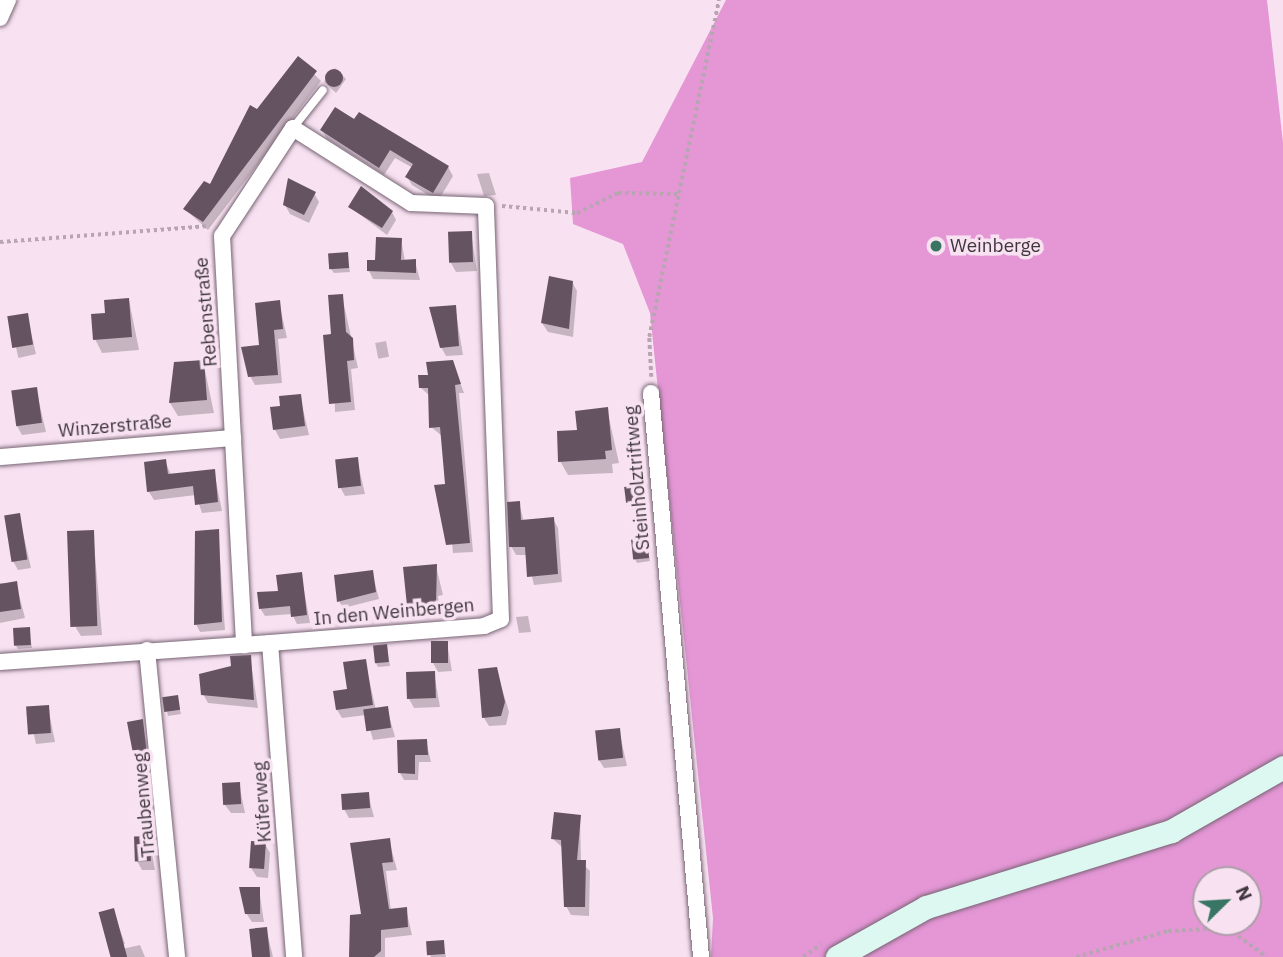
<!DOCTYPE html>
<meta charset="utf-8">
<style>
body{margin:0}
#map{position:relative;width:1283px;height:957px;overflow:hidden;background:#f8e2f2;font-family:"IBM Plex Sans",sans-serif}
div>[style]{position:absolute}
.forest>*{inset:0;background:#e496d5}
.shadow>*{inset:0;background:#0003;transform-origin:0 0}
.building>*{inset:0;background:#665362;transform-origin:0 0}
.round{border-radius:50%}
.path>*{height:3.5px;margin-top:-1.75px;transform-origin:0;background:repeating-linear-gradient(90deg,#b7a6b2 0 3.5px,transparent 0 7px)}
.roads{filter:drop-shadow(0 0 2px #776473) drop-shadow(0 0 2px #776473)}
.lane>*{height:8px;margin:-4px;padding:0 4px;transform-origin:4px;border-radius:4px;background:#fff}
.street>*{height:16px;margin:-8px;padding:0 8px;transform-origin:8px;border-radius:8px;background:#fff}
.secondary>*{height:23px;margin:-11.5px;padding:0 11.5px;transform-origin:11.5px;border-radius:11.5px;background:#ddf8f0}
.dots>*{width:19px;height:19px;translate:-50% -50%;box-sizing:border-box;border:4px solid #f8e2f2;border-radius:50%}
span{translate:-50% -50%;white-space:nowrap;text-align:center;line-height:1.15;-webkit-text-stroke:7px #f8e2f2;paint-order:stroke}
.poi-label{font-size:19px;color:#40373e}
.left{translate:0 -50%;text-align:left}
.street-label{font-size:19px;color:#40373e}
.north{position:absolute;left:1192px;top:866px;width:70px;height:70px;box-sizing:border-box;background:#f8e2f2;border:2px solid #ae9eaa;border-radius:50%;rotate:66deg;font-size:19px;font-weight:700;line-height:28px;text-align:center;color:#40373e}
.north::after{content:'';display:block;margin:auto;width:24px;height:32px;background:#387663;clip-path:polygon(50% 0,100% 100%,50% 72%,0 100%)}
</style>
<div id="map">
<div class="forest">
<i style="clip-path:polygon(evenodd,726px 0,1267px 0,1283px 143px,1283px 957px,711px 957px,713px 918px,650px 313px,623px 244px,573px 224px,570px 178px,642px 162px,726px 0,1206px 880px,1248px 880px,1248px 922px,1206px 922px,1206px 880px)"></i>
</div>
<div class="shadow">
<i style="clip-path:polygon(298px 58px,321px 81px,208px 230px,185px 209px,211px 187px)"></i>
<i style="clip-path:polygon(335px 68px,346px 79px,336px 93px,324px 82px)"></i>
<i style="clip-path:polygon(335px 109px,448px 167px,453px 176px,438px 201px,412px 185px,407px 177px,413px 168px,395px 158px,384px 175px,327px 139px,322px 130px)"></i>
<i style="clip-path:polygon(489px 173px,496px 195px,484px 196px,477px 174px)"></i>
<i style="clip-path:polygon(314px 193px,319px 202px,309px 223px,290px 214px,285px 205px)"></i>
<i style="clip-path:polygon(350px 207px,392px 212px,396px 220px,387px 235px)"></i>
<i style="clip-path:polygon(471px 233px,477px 271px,456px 272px,451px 263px)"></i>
<i style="clip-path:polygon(401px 239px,405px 261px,415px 261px,420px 280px,373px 279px,369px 271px)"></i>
<i style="clip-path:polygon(347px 254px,350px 272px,334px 273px,331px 269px)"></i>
<i style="clip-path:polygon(572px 282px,577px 291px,573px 337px,548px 332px,542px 323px)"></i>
<i style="clip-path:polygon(342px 296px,358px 368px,351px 369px,355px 410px,335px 412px,333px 336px)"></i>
<i style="clip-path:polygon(129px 300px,139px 350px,102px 353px,95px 339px)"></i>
<i style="clip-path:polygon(279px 302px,287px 338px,278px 339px,282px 383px,255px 385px,250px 376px)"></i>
<i style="clip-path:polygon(455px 307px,463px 355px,446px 356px,441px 347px)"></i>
<i style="left:27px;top:315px;width:40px;height:18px;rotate:77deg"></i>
<i style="left:386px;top:341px;width:16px;height:11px;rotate:79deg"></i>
<i style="clip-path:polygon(203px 361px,214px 413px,178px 416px,170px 403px,176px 364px)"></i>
<i style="clip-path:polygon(452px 361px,464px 393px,459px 393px,473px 552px,453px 553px,442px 436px,431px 427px,430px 396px,421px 388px)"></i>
<i style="clip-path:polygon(36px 389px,46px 432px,22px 435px,17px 426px)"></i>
<i style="clip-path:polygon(300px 396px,309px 435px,280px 439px,275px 430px,282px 407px)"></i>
<i style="clip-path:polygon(607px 409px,619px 463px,612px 464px,613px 473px,568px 475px,560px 461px,579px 431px)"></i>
<i style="clip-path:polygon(357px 459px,365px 494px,345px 496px,340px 487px)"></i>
<i style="clip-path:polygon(165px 461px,171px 475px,214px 471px,222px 511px,202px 513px,196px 495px,154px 500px,149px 492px)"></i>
<i style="clip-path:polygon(639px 486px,643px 505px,630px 506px,628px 502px)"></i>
<i style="clip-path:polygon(519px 503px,524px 522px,553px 519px,558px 528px,562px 582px,534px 585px,527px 555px,516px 555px,511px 546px)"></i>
<i style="clip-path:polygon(19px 515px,31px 568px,18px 570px,13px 561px)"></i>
<i style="clip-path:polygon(218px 530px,225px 630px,200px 632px,196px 624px)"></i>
<i style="clip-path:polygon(93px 532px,102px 635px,81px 636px,76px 628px)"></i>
<i style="clip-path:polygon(646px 539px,650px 561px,637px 563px,635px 559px)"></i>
<i style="clip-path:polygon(436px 566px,443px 595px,438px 596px,440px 612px,413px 615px,405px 569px)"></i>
<i style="clip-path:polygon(372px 572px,379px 599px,343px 608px,339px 601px)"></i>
<i style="clip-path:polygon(301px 574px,310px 623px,297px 624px,292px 614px,265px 616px,260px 608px)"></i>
<i style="clip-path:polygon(0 583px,16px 583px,25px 618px,0 623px)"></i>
<i style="clip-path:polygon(528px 616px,531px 632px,519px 633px,516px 617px)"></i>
<i style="clip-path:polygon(29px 629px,32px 648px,18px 649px,16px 646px)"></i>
<i style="clip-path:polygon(447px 643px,452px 671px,438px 672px,433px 663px)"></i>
<i style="clip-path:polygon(387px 646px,390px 666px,378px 667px,376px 663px)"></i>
<i style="clip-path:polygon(250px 657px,258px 708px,208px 703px,203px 694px)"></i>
<i style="clip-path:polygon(365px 661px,376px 710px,387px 708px,395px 737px,373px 740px,366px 715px,342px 718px,337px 710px)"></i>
<i style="clip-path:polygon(496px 669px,509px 712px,506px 725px,489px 726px,484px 718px)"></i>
<i style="clip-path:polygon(434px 673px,440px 707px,414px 708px,409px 699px)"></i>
<i style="clip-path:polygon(177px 697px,181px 714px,168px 716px,164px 698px)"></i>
<i style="clip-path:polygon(48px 707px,55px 742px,36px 744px,28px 708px)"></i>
<i style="clip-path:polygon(142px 721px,151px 765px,141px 767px,136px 758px)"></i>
<i style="clip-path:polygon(619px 730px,627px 766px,604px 768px,599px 760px)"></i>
<i style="clip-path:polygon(426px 741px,431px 762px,419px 762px,418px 780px,404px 780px,400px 773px)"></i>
<i style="clip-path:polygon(239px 784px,245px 813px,231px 813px,225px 805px)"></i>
<i style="clip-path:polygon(368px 794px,374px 817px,349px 818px,344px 809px)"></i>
<i style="clip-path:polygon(580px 816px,581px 862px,590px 871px,589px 916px,571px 915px,566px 906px,563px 848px,553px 839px)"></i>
<i style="clip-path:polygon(149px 838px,155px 870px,142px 870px,137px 861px)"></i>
<i style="clip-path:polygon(389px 840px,397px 870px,386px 871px,391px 911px,406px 909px,412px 935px,385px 938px,385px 957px,352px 957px)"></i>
<i style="clip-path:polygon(265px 844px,270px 853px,268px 878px,257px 877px,251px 868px)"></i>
<i style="clip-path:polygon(259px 889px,264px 922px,252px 922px,246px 913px)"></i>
<i style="clip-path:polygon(113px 910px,125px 944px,113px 948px)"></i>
<i style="clip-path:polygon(266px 928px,273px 957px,253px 957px)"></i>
<i style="clip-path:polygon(443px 942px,446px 957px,431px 957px,430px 955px)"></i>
<i style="clip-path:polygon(140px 945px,145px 957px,124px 957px,122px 949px)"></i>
</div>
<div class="building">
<i style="clip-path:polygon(298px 56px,317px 71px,203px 222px,183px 209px,204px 181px,210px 184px,250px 105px,257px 109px)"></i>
<i class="round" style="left:325px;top:69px;width:18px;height:18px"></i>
<i style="clip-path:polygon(335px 107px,354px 119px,359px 112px,449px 166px,433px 193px,405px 177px,413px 164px,390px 150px,379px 168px,320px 130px)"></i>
<i style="clip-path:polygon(288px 178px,316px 192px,304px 215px,283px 205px)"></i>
<i style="clip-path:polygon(361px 186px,393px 211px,382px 228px,348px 207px)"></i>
<i style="left:472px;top:231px;width:31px;height:24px;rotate:88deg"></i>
<i style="clip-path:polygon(376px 237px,402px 238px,401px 260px,416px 259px,416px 273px,367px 271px,367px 260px,375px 260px)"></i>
<i style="left:348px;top:252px;width:16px;height:20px;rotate:86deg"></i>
<i style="clip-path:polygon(549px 276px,573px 281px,569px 329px,541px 323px)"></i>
<i style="clip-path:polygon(343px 294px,346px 332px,353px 338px,354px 360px,347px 361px,351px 402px,329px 404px,323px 335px,331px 334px,328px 295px)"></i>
<i style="clip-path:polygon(129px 298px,132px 337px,93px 340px,91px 314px,105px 313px,104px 300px)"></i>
<i style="clip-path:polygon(280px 300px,283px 329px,274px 330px,278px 375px,248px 377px,241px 347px,259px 345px,255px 303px)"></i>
<i style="clip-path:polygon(456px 305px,459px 346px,440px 348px,429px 307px)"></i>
<i style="left:28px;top:313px;width:32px;height:21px;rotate:81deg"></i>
<i style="clip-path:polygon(204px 360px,207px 400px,169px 403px,174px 362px)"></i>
<i style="clip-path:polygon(453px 360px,461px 384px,455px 385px,470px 543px,446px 545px,434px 485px,445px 484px,440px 427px,429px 428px,428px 388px,419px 388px,418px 375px,428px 375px,426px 362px)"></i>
<i style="left:37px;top:387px;width:36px;height:26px;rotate:82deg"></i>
<i style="clip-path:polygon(301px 394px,305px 426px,273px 430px,270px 407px,280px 406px,279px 396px)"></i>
<i style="clip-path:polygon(608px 407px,612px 450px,605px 451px,606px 459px,558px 462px,557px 431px,577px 430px,575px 411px)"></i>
<i style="left:358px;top:457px;width:29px;height:23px;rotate:84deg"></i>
<i style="clip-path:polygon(166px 459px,168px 474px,215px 469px,218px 502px,195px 505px,193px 486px,147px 492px,144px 462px)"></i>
<i style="left:640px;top:485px;width:16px;height:16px;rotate:83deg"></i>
<i style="clip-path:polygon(520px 501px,521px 520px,554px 517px,558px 574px,527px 577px,525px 547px,509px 547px,507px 502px)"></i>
<i style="left:20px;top:513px;width:47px;height:16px;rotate:81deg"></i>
<i style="clip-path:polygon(219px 529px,222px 622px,194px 625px,195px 531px)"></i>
<i style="left:94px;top:530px;width:96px;height:27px;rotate:88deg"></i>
<i style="left:647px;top:538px;width:20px;height:16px;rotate:84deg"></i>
<i style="clip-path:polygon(437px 564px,436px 604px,407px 606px,403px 567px)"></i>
<i style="clip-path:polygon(373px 570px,376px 592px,337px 602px,334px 575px)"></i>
<i style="clip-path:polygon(302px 572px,307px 615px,291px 617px,290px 606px,259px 609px,257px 592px,278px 591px,276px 575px)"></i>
<i style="clip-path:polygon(17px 581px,21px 609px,0 612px,0 584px)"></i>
<i style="left:30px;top:627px;width:18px;height:17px;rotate:87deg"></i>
<i style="left:431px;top:641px;width:17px;height:22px"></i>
<i style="left:387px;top:644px;width:18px;height:14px;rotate:84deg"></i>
<i style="clip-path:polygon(251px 655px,254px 700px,201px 695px,199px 674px,231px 666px,230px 656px)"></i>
<i style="clip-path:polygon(366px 659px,373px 705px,336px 710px,333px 691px,347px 689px,343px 662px)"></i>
<i style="clip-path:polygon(497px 667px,505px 702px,501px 716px,482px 718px,478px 669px)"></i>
<i style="left:435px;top:671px;width:27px;height:29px;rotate:88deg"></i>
<i style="left:178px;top:695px;width:15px;height:16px;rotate:82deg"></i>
<i style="left:49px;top:705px;width:28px;height:23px;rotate:86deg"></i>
<i style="left:388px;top:706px;width:22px;height:25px;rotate:82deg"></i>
<i style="clip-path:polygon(143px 719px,147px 756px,134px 759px,127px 722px)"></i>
<i style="left:620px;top:728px;width:30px;height:25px;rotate:84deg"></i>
<i style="clip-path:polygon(427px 739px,428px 755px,415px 755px,415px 774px,398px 773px,397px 740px)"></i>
<i style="left:240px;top:782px;width:22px;height:18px;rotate:87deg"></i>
<i style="left:369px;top:792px;width:16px;height:28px;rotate:86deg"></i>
<i style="clip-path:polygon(554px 812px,581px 815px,577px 860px,586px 860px,585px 907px,564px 907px,561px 840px,551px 839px)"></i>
<i style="left:150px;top:836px;width:25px;height:16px;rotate:88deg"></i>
<i style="clip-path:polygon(390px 838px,393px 862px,382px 863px,389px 909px,407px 907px,408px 927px,381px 930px,381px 951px,374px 957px,349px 957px,350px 915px,361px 914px,350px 843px)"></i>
<i style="left:251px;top:841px;width:15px;height:27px;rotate:4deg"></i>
<i style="clip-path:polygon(239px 887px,260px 887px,260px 914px,245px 914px)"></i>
<i style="left:114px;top:908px;width:51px;height:16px;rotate:75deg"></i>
<i style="left:267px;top:927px;width:30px;height:18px;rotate:84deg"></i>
<i style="left:444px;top:940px;width:14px;height:18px;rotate:86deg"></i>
</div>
<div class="path">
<i style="left:502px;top:206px;width:75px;rotate:5.3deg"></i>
<i style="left:577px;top:213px;width:46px;rotate:-26deg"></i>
<i style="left:618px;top:193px;width:59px;rotate:1deg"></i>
<i style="left:0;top:242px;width:210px;rotate:-4.4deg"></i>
<i style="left:651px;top:377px;width:40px;rotate:-92.9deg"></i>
<i style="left:649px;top:337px;width:344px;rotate:-78.3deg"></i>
<i style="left:803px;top:957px;width:22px;rotate:-36deg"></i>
<i style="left:1076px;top:957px;width:96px;rotate:-15.8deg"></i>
<i style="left:1168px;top:931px;width:59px;rotate:-2.9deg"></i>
<i style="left:1227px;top:928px;width:49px;rotate:35.9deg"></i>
</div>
<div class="roads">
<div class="lane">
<i style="left:293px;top:128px;width:48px;rotate:-51.7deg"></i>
</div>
<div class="street">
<i style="left:0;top:18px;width:20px;rotate:-66deg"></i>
<i style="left:651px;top:393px;width:566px;rotate:84.93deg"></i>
<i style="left:0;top:457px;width:234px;rotate:-4.7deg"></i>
<i style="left:270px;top:643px;width:315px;rotate:85.6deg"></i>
<i style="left:147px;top:650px;width:308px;rotate:84.4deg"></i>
<i style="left:0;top:662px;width:271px;rotate:-4deg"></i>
<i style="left:270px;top:643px;width:215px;rotate:-4.5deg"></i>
<i style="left:484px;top:626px;width:18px;rotate:-22deg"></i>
<i style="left:501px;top:619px;width:413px;rotate:-92.1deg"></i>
<i style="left:486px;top:206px;width:75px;rotate:-177.7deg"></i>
<i style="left:411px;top:203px;width:140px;rotate:-147.6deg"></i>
<i style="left:293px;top:128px;width:129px;rotate:123.3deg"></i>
<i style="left:222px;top:236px;width:410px;rotate:86.9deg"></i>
</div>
<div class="secondary">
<i style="left:837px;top:957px;width:102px;rotate:-29.3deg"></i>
<i style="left:926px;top:907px;width:257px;rotate:-17.2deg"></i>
<i style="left:1171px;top:831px;width:129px;rotate:-29.7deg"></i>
</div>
</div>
<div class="dots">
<i style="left:936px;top:246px;background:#387663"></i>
</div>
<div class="poi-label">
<span class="left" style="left:950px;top:246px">Weinberge</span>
</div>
<div class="street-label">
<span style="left:206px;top:312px;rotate:-95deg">Rebenstraße</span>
<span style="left:115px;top:426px;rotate:-5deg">Winzerstraße</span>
<span style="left:637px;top:478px;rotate:-95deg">Steinholztriftweg</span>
<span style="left:394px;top:612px;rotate:-5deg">In den Weinbergen</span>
<span style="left:262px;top:802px;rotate:-94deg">Küferweg</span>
<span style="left:144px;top:805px;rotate:-95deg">Traubenweg</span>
</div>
<div class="north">N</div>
</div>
